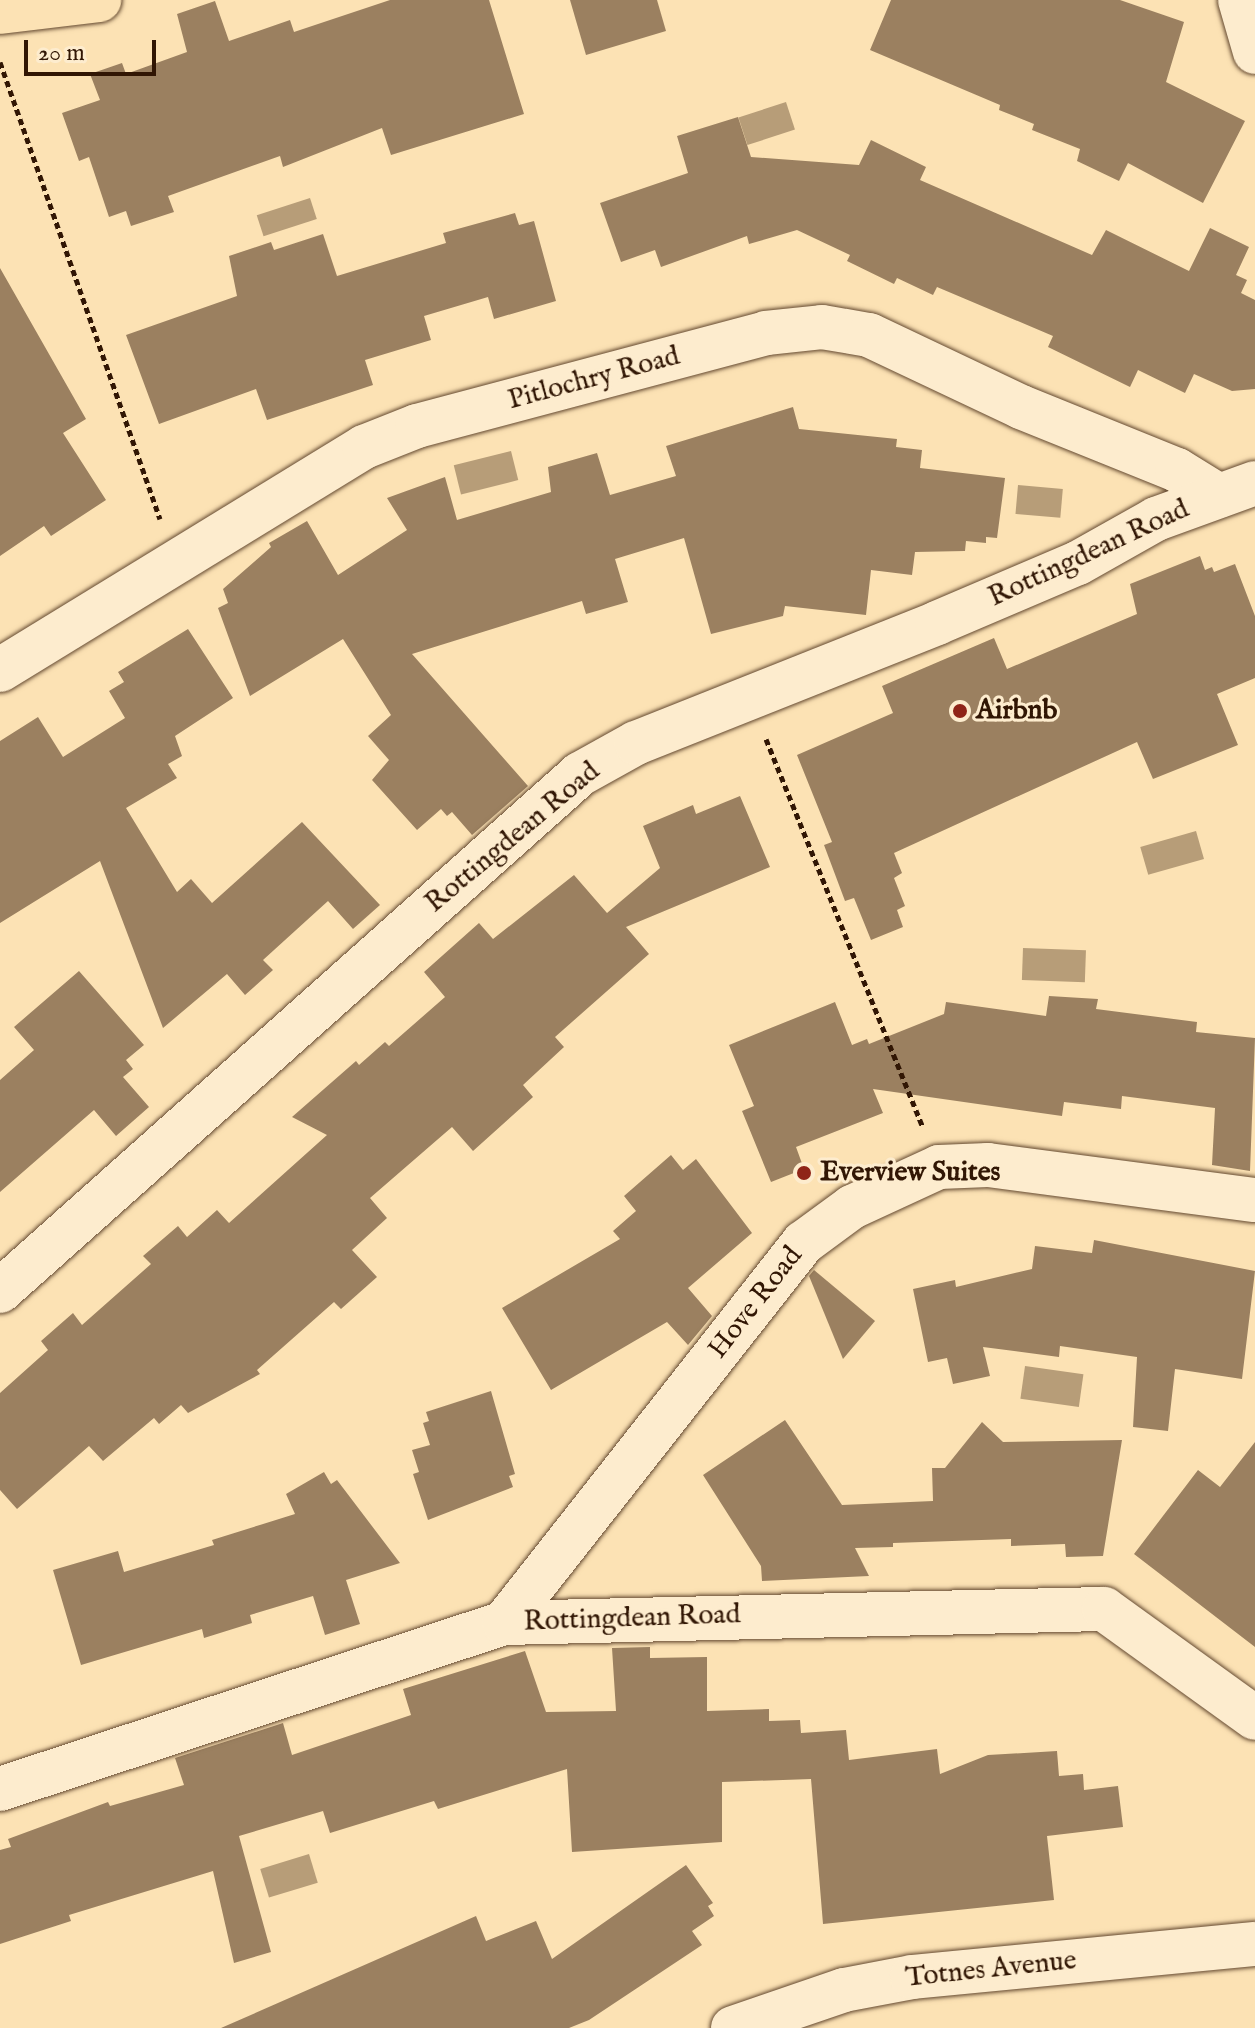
<!DOCTYPE html>
<style>
body{margin:0}
#map{position:relative;width:1255px;height:2028px;overflow:hidden;background:#fce2b4;font-family:"IM FELL English",serif}
div>[style]{position:absolute}
.water>*{inset:0;background:#b79d78;transform-origin:0 0}
.building>*{inset:0;background:#9b8060}
.path>*{height:5px;margin-top:-2.5px;transform-origin:0;background:repeating-linear-gradient(90deg,#311604 0 6px,transparent 0 10px)}
.roads{filter:drop-shadow(0 0 2px #644930) drop-shadow(0 0 2px #644930)}
.minor>*{height:44px;margin:-22px;padding:0 22px;transform-origin:22px;border-radius:22px;background:#fdecce}
.major>*{height:44px;margin:-22px;padding:0 22px;transform-origin:22px;border-radius:22px;background:#fce2b4}
.dots>*{width:22px;height:22px;translate:-50% -50%;box-sizing:border-box;border:4px solid #fdecce;border-radius:50%}
span{translate:-50% -50%;white-space:nowrap;text-align:center;line-height:1.15;-webkit-text-stroke:6px #fdecce;paint-order:stroke}
.street-label{font-size:28px;color:#311604}
.poi-label{font-size:28px;color:#311604;font-weight:700}
.left{translate:0 -50%;text-align:left}
.scale{position:absolute;left:24px;top:40px;width:132px;height:36px;box-sizing:border-box;border:4px solid #311604;border-top:0;padding-left:10px;font-size:24px;line-height:28px;white-space:nowrap;color:#311604;-webkit-text-stroke:6px #fdecce;paint-order:stroke}
</style>
<div id="map">
<div class="water">
<i style="left:786px;top:102px;width:29px;height:50px;rotate:72deg"></i>
<i style="left:310px;top:198px;width:22px;height:56px;rotate:72deg"></i>
<i style="left:511px;top:451px;width:30px;height:59px;rotate:76deg"></i>
<i style="left:1018px;top:485px;width:45px;height:29px;rotate:5deg"></i>
<i style="left:1196px;top:831px;width:29px;height:58px;rotate:74deg"></i>
<i style="left:1023px;top:948px;width:63px;height:32px;rotate:2deg"></i>
<i style="left:1025px;top:1366px;width:59px;height:33px;rotate:8deg"></i>
<i style="left:309px;top:1854px;width:30px;height:51px;rotate:73deg"></i>
</div>
<div class="building">
<i style="clip-path:polygon(390px 0,489px 0,524px 114px,391px 155px,382px 128px,283px 167px,280px 156px,168px 196px,174px 212px,131px 226px,126px 211px,109px 217px,89px 157px,79px 161px,62px 113px,100px 100px,90px 74px,122px 63px,126px 74px,187px 52px,177px 14px,215px 1px,229px 41px,290px 20px,294px 32px)"></i>
<i style="clip-path:polygon(570px 0,657px 0,666px 31px,586px 55px)"></i>
<i style="clip-path:polygon(891px 0,1120px 0,1184px 22px,1166px 82px,1245px 121px,1203px 203px,1128px 163px,1119px 181px,1077px 161px,1080px 149px,1032px 130px,1034px 124px,999px 110px,1000px 105px,870px 50px)"></i>
<i style="clip-path:polygon(738px 117px,751px 157px,859px 165px,871px 140px,926px 167px,920px 180px,1092px 255px,1106px 230px,1189px 271px,1210px 228px,1249px 247px,1236px 275px,1247px 280px,1241px 293px,1255px 300px,1255px 389px,1232px 391px,1194px 374px,1185px 393px,1138px 370px,1130px 387px,1048px 347px,1053px 336px,937px 287px,933px 295px,897px 278px,894px 284px,847px 261px,850px 255px,797px 230px,749px 244px,747px 236px,661px 267px,655px 250px,621px 262px,600px 203px,688px 173px,677px 136px)"></i>
<i style="clip-path:polygon(515px 213px,519px 225px,534px 221px,556px 301px,494px 319px,488px 297px,424px 316px,431px 340px,365px 360px,373px 385px,267px 420px,256px 389px,159px 424px,126px 335px,237px 296px,229px 256px,271px 242px,274px 250px,323px 234px,337px 276px,446px 243px,443px 233px)"></i>
<i style="clip-path:polygon(0 268px,86px 419px,63px 433px,106px 500px,51px 536px,44px 526px,0 556px)"></i>
<i style="clip-path:polygon(793px 407px,799px 429px,897px 439px,896px 447px,922px 450px,920px 468px,1005px 478px,997px 538px,986px 537px,986px 543px,966px 541px,965px 551px,915px 552px,912px 575px,871px 570px,866px 615px,785px 606px,783px 616px,711px 634px,684px 538px,615px 559px,628px 602px,586px 614px,582px 601px,412px 654px,528px 786px,472px 835px,452px 812px,447px 816px,441px 809px,417px 830px,372px 780px,389px 760px,368px 736px,391px 715px,343px 639px,250px 696px,218px 608px,228px 603px,223px 589px,271px 547px,269px 543px,307px 521px,338px 575px,407px 530px,387px 498px,445px 477px,457px 520px,551px 492px,548px 467px,597px 453px,610px 495px,676px 476px,666px 446px)"></i>
<i style="clip-path:polygon(1200px 556px,1205px 570px,1212px 567px,1214px 572px,1235px 564px,1255px 616px,1255px 678px,1217px 694px,1238px 745px,1153px 779px,1137px 742px,894px 853px,902px 873px,894px 878px,905px 906px,897px 910px,903px 927px,871px 940px,854px 898px,845px 901px,824px 845px,832px 842px,797px 755px,893px 713px,882px 686px,994px 638px,1007px 669px,1137px 614px,1130px 584px)"></i>
<i style="clip-path:polygon(188px 629px,233px 698px,175px 736px,182px 756px,168px 764px,177px 778px,126px 808px,177px 892px,191px 879px,212px 903px,302px 822px,380px 905px,353px 929px,328px 901px,263px 960px,273px 970px,245px 995px,227px 974px,163px 1028px,100px 861px,0 923px,0 741px,38px 717px,63px 757px,125px 718px,109px 691px,124px 682px,118px 672px)"></i>
<i style="clip-path:polygon(740px 796px,770px 867px,626px 927px,649px 954px,555px 1037px,564px 1047px,523px 1085px,533px 1097px,473px 1151px,452px 1127px,370px 1198px,387px 1218px,352px 1250px,377px 1277px,341px 1309px,334px 1302px,257px 1370px,260px 1374px,188px 1413px,181px 1405px,159px 1424px,154px 1418px,103px 1461px,89px 1446px,17px 1509px,0 1490px,0 1393px,48px 1350px,41px 1341px,73px 1313px,82px 1325px,151px 1264px,143px 1256px,178px 1226px,187px 1237px,217px 1210px,229px 1223px,327px 1135px,292px 1117px,356px 1061px,359px 1065px,385px 1042px,389px 1046px,445px 997px,424px 972px,479px 923px,493px 939px,574px 875px,607px 913px,660px 868px,643px 826px,693px 805px,696px 814px)"></i>
<i style="clip-path:polygon(79px 971px,144px 1045px,126px 1060px,133px 1069px,123px 1077px,149px 1107px,116px 1136px,94px 1110px,0 1192px,0 1080px,34px 1050px,14px 1027px)"></i>
<i style="clip-path:polygon(1049px 996px,1098px 999px,1096px 1009px,1197px 1022px,1196px 1032px,1255px 1038px,1250px 1171px,1212px 1165px,1215px 1108px,1122px 1096px,1121px 1109px,1064px 1102px,1062px 1116px,873px 1089px,883px 1113px,796px 1147px,804px 1169px,771px 1182px,742px 1111px,754px 1106px,729px 1045px,835px 1002px,852px 1045px,867px 1039px,869px 1044px,944px 1014px,946px 1002px,1046px 1016px)"></i>
<i style="clip-path:polygon(671px 1155px,683px 1170px,696px 1159px,752px 1233px,688px 1288px,712px 1316px,688px 1345px,667px 1322px,551px 1390px,502px 1308px,620px 1239px,613px 1231px,636px 1211px,624px 1196px)"></i>
<i style="clip-path:polygon(1094px 1240px,1255px 1271px,1242px 1379px,1175px 1369px,1168px 1431px,1133px 1427px,1137px 1357px,1060px 1346px,1059px 1357px,983px 1347px,990px 1376px,953px 1384px,947px 1358px,928px 1362px,913px 1289px,955px 1280px,956px 1287px,1032px 1269px,1035px 1246px,1092px 1253px)"></i>
<i style="clip-path:polygon(814px 1270px,875px 1321px,843px 1359px,809px 1276px)"></i>
<i style="clip-path:polygon(491px 1391px,515px 1474px,509px 1476px,513px 1487px,428px 1520px,413px 1474px,419px 1472px,412px 1450px,430px 1445px,423px 1423px,429px 1421px,426px 1412px)"></i>
<i style="clip-path:polygon(785px 1420px,842px 1505px,933px 1501px,932px 1468px,945px 1468px,982px 1422px,1003px 1442px,1122px 1440px,1103px 1556px,1066px 1557px,1065px 1544px,1011px 1546px,1011px 1539px,893px 1543px,893px 1547px,855px 1548px,869px 1576px,762px 1581px,761px 1566px,703px 1475px)"></i>
<i style="clip-path:polygon(1255px 1442px,1255px 1647px,1134px 1554px,1198px 1470px,1220px 1487px)"></i>
<i style="clip-path:polygon(324px 1472px,331px 1484px,337px 1480px,400px 1563px,346px 1580px,360px 1624px,325px 1635px,313px 1596px,250px 1615px,252px 1623px,204px 1638px,202px 1629px,81px 1665px,53px 1570px,118px 1551px,124px 1572px,214px 1545px,212px 1540px,295px 1514px,286px 1494px)"></i>
<i style="clip-path:polygon(650px 1647px,650px 1658px,707px 1657px,707px 1711px,769px 1709px,769px 1721px,800px 1720px,801px 1733px,846px 1730px,849px 1760px,937px 1749px,940px 1774px,988px 1755px,1057px 1751px,1059px 1776px,1083px 1774px,1084px 1790px,1118px 1786px,1123px 1827px,1047px 1836px,1054px 1900px,823px 1924px,811px 1779px,722px 1782px,722px 1842px,572px 1852px,567px 1769px,438px 1809px,434px 1801px,330px 1833px,323px 1811px,239px 1836px,271px 1952px,234px 1963px,213px 1871px,69px 1915px,71px 1921px,0 1944px,0 1850px,11px 1847px,8px 1839px,108px 1802px,110px 1806px,184px 1785px,175px 1758px,283px 1723px,292px 1755px,411px 1715px,403px 1689px,525px 1651px,546px 1712px,616px 1711px,612px 1648px)"></i>
<i style="clip-path:polygon(686px 1865px,713px 1903px,708px 1906px,714px 1916px,692px 1931px,702px 1945px,589px 2020px,569px 2028px,221px 2028px,476px 1916px,486px 1941px,536px 1921px,552px 1959px)"></i>
</div>
<div class="path">
<i style="left:0;top:62px;width:484px;rotate:70.7deg"></i>
<i style="left:766px;top:739px;width:419px;rotate:68deg"></i>
</div>
<div class="roads">
<div class="minor">
<i style="left:1240px;top:0;width:54px;rotate:73.9deg"></i>
<i style="left:0;top:670px;width:427px;rotate:-31.5deg"></i>
<i style="left:364px;top:447px;width:57px;rotate:-21.6deg"></i>
<i style="left:417px;top:426px;width:361px;rotate:-14.9deg"></i>
<i style="left:766px;top:333px;width:56px;rotate:-6.1deg"></i>
<i style="left:822px;top:327px;width:48px;rotate:9.7deg"></i>
<i style="left:869px;top:335px;width:168px;rotate:25.3deg"></i>
<i style="left:1021px;top:407px;width:168px;rotate:22deg"></i>
<i style="left:1177px;top:470px;width:49px;rotate:31.8deg"></i>
<i style="left:0;top:1291px;width:777px;rotate:-41.71deg"></i>
<i style="left:580px;top:774px;width:64px;rotate:-29deg"></i>
<i style="left:636px;top:743px;width:324px;rotate:-21.7deg"></i>
<i style="left:937px;top:623px;width:153px;rotate:-23.1deg"></i>
<i style="left:1078px;top:563px;width:90px;rotate:-29.4deg"></i>
<i style="left:1156px;top:519px;width:105px;rotate:-20deg"></i>
<i style="left:504px;top:1623px;width:484px;rotate:-51.8deg"></i>
<i style="left:803px;top:1243px;width:61px;rotate:-36.3deg"></i>
<i style="left:852px;top:1207px;width:96px;rotate:-24.7deg"></i>
<i style="left:939px;top:1167px;width:49px;rotate:-2.3deg"></i>
<i style="left:988px;top:1165px;width:269px;rotate:7.5deg"></i>
<i style="left:0;top:1789px;width:531px;rotate:-18.23deg"></i>
<i style="left:504px;top:1623px;width:600px;rotate:-1.34deg"></i>
<i style="left:1104px;top:1609px;width:186px;rotate:35.8deg"></i>
<i style="left:733px;top:2028px;width:117px;rotate:-18.9deg"></i>
<i style="left:844px;top:1990px;width:69px;rotate:-10.8deg"></i>
<i style="left:912px;top:1977px;width:345px;rotate:-5.5deg"></i>
</div>
<div class="major">
<i style="left:0;top:12px;width:100px;rotate:-6.9deg"></i>
</div>
</div>
<div class="dots">
<i style="left:960px;top:711px;background:#8f2418"></i>
<i style="left:804px;top:1173px;background:#8f2418"></i>
</div>
<div class="street-label">
<span style="left:594px;top:379px;rotate:-15deg">Pitlochry Road</span>
<span style="left:1089px;top:554px;rotate:-25deg">Rottingdean Road</span>
<span style="left:513px;top:838px;rotate:-40deg">Rottingdean Road</span>
<span style="left:756px;top:1303px;rotate:-52deg">Hove Road</span>
<span style="left:632px;top:1619px;rotate:-2deg">Rottingdean Road</span>
<span style="left:991px;top:1970px;rotate:-6deg">Totnes Avenue</span>
</div>
<div class="poi-label">
<span class="left" style="left:976px;top:711px">Airbnb</span>
<span class="left" style="left:820px;top:1173px">Everview Suites</span>
</div>
<div class="scale">20 m</div>
</div>
